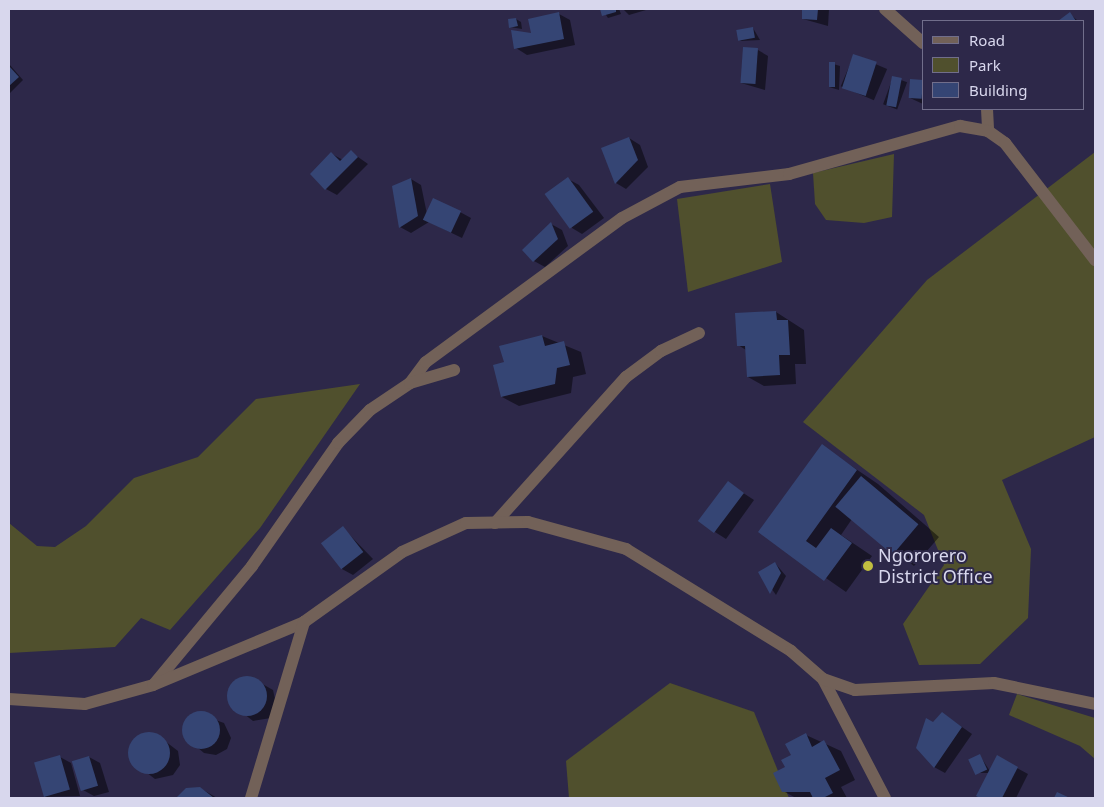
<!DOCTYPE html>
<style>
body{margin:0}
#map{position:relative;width:1104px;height:807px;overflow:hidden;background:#2d2849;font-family:"Noto Sans",sans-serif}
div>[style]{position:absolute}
.green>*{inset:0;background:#50502d}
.shadow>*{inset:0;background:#0007;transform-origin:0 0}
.building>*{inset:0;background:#354574;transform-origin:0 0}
.round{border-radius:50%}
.street>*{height:12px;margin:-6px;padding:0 6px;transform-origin:6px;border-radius:6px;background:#726158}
.dots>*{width:14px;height:14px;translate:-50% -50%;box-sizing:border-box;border:2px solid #2d2849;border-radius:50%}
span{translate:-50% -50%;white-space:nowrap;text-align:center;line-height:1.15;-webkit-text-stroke:4px #2d2849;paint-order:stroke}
.poi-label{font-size:18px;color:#d8d7ed}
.left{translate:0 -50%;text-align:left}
.frame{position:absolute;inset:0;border:10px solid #d8d7ed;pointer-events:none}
.legend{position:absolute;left:922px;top:20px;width:162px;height:90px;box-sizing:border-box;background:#2d2849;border:1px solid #716e8b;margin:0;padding:6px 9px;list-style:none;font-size:15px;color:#d8d7ed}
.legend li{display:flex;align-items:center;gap:10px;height:25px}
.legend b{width:25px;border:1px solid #716e8b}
</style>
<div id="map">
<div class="green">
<i style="clip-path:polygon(1095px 152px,1095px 437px,1002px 480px,1031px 549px,1028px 618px,980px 664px,919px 665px,903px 624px,944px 565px,924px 515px,803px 422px,927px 280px)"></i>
<i style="clip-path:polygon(894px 154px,892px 217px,864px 223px,826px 220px,815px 204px,813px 173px)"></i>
<i style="clip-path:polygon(770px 184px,782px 262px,688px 292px,677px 199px)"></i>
<i style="clip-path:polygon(360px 384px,260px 528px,170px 630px,141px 618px,115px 647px,9px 653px,9px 523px,37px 546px,55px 547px,86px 526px,134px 478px,198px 457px,256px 399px)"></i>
<i style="clip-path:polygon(670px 683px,754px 712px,789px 798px,569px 798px,566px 761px)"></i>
<i style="clip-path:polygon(1017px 694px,1095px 718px,1095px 759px,1080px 746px,1009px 715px)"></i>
</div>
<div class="shadow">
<i style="clip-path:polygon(602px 9px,619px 9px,621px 14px,608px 18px)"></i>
<i style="clip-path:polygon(623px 9px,646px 9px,646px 10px,629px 15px)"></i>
<i style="clip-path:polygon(804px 9px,829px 9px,828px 26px,803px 19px)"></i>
<i style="clip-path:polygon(559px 14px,570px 20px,575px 45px,527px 55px,516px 48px)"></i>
<i style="clip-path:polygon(1070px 14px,1078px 21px,1060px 21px)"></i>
<i style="clip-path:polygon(516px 19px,521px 22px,522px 29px,510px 27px)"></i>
<i style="clip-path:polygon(753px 28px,760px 40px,740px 41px)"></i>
<i style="clip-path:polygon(758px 50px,768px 56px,765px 90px,741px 83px)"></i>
<i style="left:854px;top:55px;width:36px;height:34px;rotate:23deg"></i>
<i style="clip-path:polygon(830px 63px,840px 66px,839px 90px,829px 87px)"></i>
<i style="clip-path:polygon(9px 64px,23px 80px,9px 94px)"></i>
<i style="left:893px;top:77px;width:15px;height:29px;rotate:20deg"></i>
<i style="clip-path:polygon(923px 82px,923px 104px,910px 98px)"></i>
<i style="clip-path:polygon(629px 138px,640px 145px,648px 167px,626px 189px,616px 183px,603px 148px)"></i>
<i style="clip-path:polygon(351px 152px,368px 164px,337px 195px,326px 189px,332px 154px,343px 160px)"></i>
<i style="clip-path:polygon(411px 179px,421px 185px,427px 214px,460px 212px,471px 218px,462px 238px,429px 222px,411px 233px,400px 227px)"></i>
<i style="clip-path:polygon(568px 179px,579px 185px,604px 218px,582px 234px,572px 228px)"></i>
<i style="clip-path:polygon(551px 224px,562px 230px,568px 246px,545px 267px,534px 261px)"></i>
<i style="clip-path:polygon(776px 312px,804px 330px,806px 364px,795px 364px,796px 384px,764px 386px,748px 377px,746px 350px,738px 345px)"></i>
<i style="clip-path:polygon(542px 336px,581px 352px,586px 374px,573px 377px,571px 393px,519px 406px,502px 397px,505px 363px)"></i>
<i style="clip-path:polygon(822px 446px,878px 484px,939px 537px,914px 566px,852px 519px,841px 535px,872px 556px,846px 592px,760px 532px)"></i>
<i style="clip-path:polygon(728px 483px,754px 500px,726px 539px,715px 532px)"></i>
<i style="clip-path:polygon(343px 528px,373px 559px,353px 575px,342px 569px)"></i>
<i style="clip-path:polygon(775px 563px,786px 576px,776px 595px,760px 572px)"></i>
<i style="clip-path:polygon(250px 677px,273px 690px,277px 708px,271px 718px,253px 721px,229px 702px,229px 690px,237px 680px)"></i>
<i style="clip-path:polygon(196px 713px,224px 723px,231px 738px,227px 749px,216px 755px,204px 753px,185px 737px,187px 719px)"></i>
<i style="clip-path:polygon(942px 713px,972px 734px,945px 773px,934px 767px,933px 723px)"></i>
<i style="clip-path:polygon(143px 734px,157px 735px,178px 751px,180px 765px,173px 775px,155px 779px,130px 760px,129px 748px)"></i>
<i style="clip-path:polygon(806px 735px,841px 751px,855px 780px,841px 787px,847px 798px,796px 798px,783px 791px,787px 768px)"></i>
<i style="clip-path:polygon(980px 756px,990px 771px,997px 757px,1028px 774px,1016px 798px,977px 795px,989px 773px,975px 773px)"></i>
<i style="clip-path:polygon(60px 757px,71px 763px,80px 796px,45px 797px)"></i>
<i style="clip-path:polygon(89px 757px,100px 763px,109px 792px,94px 796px,83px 790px)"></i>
<i style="clip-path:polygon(200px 788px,217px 798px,178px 798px,187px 789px)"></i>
</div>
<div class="building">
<i style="clip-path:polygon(600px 9px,616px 9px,616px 12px,602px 16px)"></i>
<i style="clip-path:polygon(802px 9px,818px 9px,817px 20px,802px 19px)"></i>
<i style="clip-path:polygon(559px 12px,564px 39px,514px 49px,511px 30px,531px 33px,528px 19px)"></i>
<i style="clip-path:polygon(1070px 12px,1076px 21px,1058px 21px)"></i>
<i style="clip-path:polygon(516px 18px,518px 26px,509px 28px,508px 19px)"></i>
<i style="left:753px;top:27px;width:11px;height:17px;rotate:80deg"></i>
<i style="left:743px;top:47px;width:15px;height:36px;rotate:4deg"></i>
<i style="left:853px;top:54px;width:25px;height:36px;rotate:18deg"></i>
<i style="left:829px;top:62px;width:6px;height:25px"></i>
<i style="clip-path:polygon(9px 66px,19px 77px,9px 86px)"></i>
<i style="left:892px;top:76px;width:10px;height:30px;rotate:11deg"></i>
<i style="left:910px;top:79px;width:13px;height:19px;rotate:4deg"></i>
<i style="clip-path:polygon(629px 137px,638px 160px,615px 184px,601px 148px)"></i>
<i style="clip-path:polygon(351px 150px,358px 157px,325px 190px,310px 174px,331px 152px,340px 161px)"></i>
<i style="left:568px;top:177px;width:43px;height:29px;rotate:54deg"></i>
<i style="clip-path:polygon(411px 178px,418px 216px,399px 228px,392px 186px)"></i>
<i style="left:433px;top:198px;width:31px;height:24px;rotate:25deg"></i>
<i style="clip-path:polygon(551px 222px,558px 239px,533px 262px,522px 250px)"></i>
<i style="clip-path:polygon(776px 311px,777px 320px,788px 320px,790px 355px,779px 355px,780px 375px,747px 377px,745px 346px,737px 346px,735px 313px)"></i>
<i style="clip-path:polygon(542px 335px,545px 346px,564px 341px,570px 365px,557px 368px,555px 384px,501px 397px,493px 365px,504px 362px,499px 346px)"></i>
<i style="clip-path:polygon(822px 444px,857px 470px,806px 541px,816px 548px,831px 528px,852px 543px,824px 581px,758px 532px)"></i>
<i style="left:861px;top:476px;width:75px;height:40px;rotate:40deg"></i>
<i style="left:728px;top:481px;width:20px;height:50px;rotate:37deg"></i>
<i style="left:343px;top:526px;width:33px;height:28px;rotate:52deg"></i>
<i style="clip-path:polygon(775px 562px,781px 573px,770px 594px,758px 572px)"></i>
<i class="round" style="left:227px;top:676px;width:40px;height:40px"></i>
<i class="round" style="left:182px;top:711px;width:38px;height:38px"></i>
<i style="clip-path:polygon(942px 712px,962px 727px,934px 768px,916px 748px,926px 718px,933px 722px)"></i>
<i class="round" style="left:128px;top:732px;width:42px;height:42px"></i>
<i style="clip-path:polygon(806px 733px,812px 747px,824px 740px,840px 770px,825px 778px,833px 793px,823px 798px,813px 798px,810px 792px,782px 792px,773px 773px,785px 767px,781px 760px,791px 755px,785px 744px)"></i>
<i style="left:980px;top:754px;width:17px;height:13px;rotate:65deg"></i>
<i style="left:60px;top:755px;width:36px;height:27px;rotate:74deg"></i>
<i style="clip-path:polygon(997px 755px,1018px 767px,1002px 798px,980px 798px,976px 796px)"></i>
<i style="left:89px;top:756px;width:31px;height:18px;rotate:73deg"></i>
<i style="clip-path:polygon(200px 787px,214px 798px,176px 798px,186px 788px)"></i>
<i style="clip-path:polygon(1057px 792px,1070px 798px,1054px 798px)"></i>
</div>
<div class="street">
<i style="left:885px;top:9px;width:51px;rotate:41.8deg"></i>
<i style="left:987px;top:109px;width:22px;rotate:87deg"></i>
<i style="left:410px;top:383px;width:26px;rotate:-53deg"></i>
<i style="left:426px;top:362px;width:243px;rotate:-36.3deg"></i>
<i style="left:622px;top:218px;width:66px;rotate:-28.1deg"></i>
<i style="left:680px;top:187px;width:110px;rotate:-6.8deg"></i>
<i style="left:789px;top:174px;width:178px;rotate:-15.7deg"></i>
<i style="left:960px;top:126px;width:28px;rotate:10deg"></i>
<i style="left:988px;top:131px;width:21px;rotate:35deg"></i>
<i style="left:1005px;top:143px;width:148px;rotate:52.4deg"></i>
<i style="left:495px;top:523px;width:196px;rotate:-48.1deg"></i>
<i style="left:626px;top:377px;width:44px;rotate:-36.6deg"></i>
<i style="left:661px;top:351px;width:42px;rotate:-25.3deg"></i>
<i style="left:823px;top:679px;width:134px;rotate:62.5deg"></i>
<i style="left:155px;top:683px;width:152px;rotate:-50.3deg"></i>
<i style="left:252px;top:566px;width:150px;rotate:-55deg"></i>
<i style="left:338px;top:443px;width:46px;rotate:-45.9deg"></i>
<i style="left:370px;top:410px;width:48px;rotate:-34deg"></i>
<i style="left:410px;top:383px;width:46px;rotate:-16.5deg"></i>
<i style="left:9px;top:699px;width:76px;rotate:3.8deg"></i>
<i style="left:85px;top:704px;width:71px;rotate:-15.6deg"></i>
<i style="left:153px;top:685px;width:164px;rotate:-22.6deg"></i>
<i style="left:304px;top:622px;width:120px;rotate:-35.5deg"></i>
<i style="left:402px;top:552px;width:70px;rotate:-24.4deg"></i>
<i style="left:466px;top:523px;width:62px;rotate:-0.9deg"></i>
<i style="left:528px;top:522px;width:102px;rotate:15.4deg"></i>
<i style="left:626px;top:549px;width:194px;rotate:31.7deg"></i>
<i style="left:791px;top:651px;width:43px;rotate:41.2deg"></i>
<i style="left:823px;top:679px;width:34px;rotate:19deg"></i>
<i style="left:855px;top:690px;width:139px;rotate:-2.9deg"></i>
<i style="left:994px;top:683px;width:103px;rotate:11.7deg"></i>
<i style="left:251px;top:798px;width:184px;rotate:-73.2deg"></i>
</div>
<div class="dots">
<i style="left:868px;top:566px;background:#c1be40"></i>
</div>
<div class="poi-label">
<span class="left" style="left:878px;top:566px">Ngororero<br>District Office</span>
</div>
<div class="frame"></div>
<ul class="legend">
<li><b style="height:6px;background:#726158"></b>Road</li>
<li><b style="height:14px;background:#50502d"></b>Park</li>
<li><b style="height:14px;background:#354574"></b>Building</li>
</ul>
</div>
